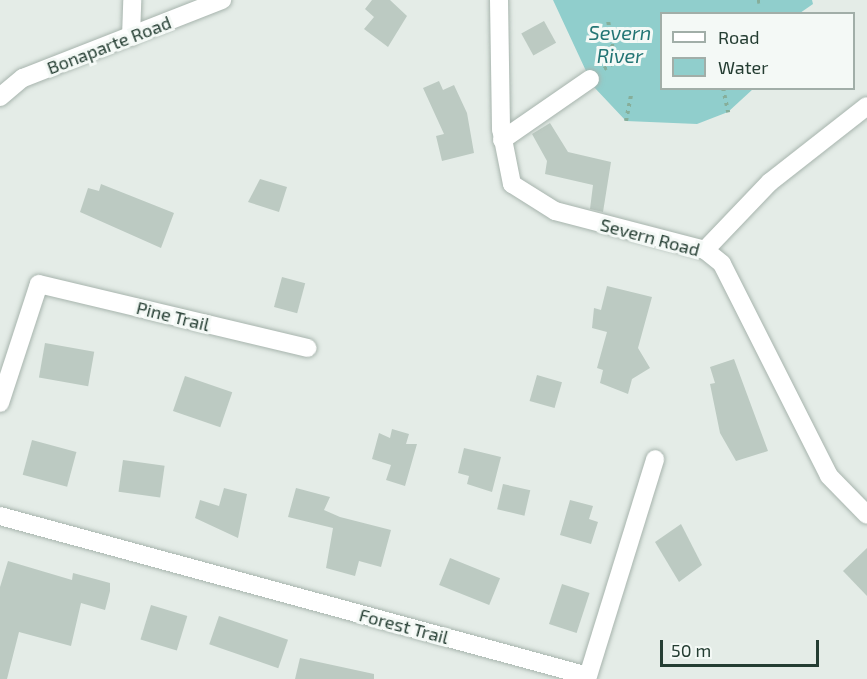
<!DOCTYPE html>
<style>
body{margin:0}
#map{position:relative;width:867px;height:679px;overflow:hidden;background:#e4ece7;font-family:"Exo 2",sans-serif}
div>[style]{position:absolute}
.water>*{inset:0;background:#90cecc}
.building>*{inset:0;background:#bccac2;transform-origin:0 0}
.path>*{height:4px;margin-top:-2px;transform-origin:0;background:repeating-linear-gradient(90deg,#86ae9a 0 3px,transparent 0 7.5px)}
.roads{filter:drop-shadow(0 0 2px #a7b4ad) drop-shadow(0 0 2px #a7b4ad)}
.minor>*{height:18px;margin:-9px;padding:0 9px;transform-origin:9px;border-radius:9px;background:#fff}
span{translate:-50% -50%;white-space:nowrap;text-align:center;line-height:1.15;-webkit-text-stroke:6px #f4f9f6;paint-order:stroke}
.street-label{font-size:18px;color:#243d32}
.water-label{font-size:20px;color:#227574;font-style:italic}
.legend{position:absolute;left:660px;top:12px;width:195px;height:78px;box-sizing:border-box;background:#f4f9f6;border:2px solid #a1aea8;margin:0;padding:8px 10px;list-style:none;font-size:18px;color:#243d32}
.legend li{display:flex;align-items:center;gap:12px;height:30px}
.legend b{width:30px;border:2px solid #a1aea8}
.scale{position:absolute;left:660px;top:640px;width:159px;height:27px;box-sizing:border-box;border:3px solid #243d32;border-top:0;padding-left:8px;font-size:18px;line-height:21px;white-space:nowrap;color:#243d32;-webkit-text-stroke:4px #f4f9f6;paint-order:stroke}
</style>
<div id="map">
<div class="water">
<i style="clip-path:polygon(553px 0,812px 0,813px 4px,800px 13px,662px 14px,662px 88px,753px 89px,728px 112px,697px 124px,626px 121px,593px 86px)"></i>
</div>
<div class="building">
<i style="clip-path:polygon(372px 0,390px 0,407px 16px,388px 47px,364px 29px,374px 17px,365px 9px)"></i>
<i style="left:544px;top:21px;width:25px;height:26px;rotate:61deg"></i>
<i style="clip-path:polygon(439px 81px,443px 90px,454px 85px,467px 113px,474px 153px,442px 161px,436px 136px,444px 134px,423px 88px)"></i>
<i style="clip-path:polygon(550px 123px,568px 152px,611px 162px,603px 212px,590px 209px,593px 185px,545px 174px,547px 161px,532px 134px)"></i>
<i style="clip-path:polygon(260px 179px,287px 187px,279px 212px,248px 202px)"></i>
<i style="clip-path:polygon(101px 184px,174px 213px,161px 248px,80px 212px,88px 188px,99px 191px)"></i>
<i style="left:282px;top:277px;width:24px;height:31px;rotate:15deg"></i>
<i style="clip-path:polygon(607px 286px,652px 297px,638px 348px,650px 368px,632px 379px,628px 394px,600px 383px,603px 370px,597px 368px,607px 332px,592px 328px,594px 308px,601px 310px)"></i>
<i style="left:45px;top:343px;width:50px;height:35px;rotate:10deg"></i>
<i style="clip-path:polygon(734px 359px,768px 451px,736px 461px,720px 433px,710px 384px,715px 383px,710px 367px)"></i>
<i style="left:537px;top:375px;width:26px;height:27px;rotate:16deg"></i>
<i style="left:185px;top:376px;width:50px;height:37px;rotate:19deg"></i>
<i style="clip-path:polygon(392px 429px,409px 434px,406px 444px,417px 444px,405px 486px,386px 480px,391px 465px,372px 459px,379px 433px,390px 438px)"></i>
<i style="left:32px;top:440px;width:46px;height:36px;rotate:15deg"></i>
<i style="clip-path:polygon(464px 448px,501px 457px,492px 492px,467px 484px,469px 476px,458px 473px)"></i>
<i style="left:123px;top:460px;width:42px;height:32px;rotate:8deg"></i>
<i style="left:503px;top:484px;width:28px;height:26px;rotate:13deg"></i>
<i style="clip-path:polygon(224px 488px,247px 494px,238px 538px,195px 518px,200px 500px,219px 506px)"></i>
<i style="clip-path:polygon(296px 488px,330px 497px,324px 510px,340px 517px,391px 530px,381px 567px,359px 561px,355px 576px,326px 568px,333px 528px,288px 517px)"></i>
<i style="clip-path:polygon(570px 500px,593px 506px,589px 519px,598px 522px,591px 544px,560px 535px)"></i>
<i style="clip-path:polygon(681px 524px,702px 565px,679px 582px,655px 542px)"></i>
<i style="clip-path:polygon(867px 548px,867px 596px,843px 571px)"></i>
<i style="left:450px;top:558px;width:54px;height:29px;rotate:22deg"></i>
<i style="clip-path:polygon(8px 561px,72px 580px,73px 573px,110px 583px,110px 591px,105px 610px,81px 603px,71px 646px,19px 632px,7px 679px,0 679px,0 587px)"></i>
<i style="left:562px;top:584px;width:29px;height:42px;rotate:18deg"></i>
<i style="left:151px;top:605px;width:38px;height:36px;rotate:17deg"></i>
<i style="left:219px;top:616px;width:73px;height:30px;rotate:19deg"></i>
<i style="clip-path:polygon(300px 658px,374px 674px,374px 679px,295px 679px)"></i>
</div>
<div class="path">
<i style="left:757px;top:2px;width:7px;rotate:-16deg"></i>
<i style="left:604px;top:69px;width:13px;rotate:-32deg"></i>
<i style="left:615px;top:62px;width:43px;rotate:-99.5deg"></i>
<i style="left:723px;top:88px;width:25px;rotate:78deg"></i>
<i style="left:626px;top:121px;width:26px;rotate:-79deg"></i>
</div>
<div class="roads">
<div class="minor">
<i style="left:499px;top:0;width:129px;rotate:89.1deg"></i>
<i style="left:501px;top:129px;width:56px;rotate:78.7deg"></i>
<i style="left:512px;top:184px;width:51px;rotate:32.1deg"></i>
<i style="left:555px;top:211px;width:155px;rotate:14.6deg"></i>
<i style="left:705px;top:250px;width:22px;rotate:39deg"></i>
<i style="left:722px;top:264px;width:237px;rotate:63.2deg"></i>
<i style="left:829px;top:476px;width:54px;rotate:45.7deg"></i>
<i style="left:131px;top:37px;width:37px;rotate:-88deg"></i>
<i style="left:0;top:97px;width:30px;rotate:-40deg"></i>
<i style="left:23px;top:78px;width:214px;rotate:-21.4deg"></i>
<i style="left:502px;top:140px;width:107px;rotate:-34.7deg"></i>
<i style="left:705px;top:250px;width:94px;rotate:-46.3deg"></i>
<i style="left:770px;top:182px;width:123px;rotate:-38.1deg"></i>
<i style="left:0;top:403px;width:125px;rotate:-71.9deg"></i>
<i style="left:39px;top:284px;width:276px;rotate:13.4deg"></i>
<i style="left:0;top:516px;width:609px;rotate:15.22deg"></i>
<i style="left:588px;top:676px;width:227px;rotate:-72.8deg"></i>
</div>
</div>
<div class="street-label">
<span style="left:109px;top:45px;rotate:-21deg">Bonaparte Road</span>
<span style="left:650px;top:237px;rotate:15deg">Severn Road</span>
<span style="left:173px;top:316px;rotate:14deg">Pine Trail</span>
<span style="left:404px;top:626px;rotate:15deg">Forest Trail</span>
</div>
<div class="water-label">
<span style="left:620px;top:44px">Severn<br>River</span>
</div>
<ul class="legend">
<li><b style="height:8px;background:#fff"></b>Road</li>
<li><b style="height:16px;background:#90cecc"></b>Water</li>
</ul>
<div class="scale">50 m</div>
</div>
